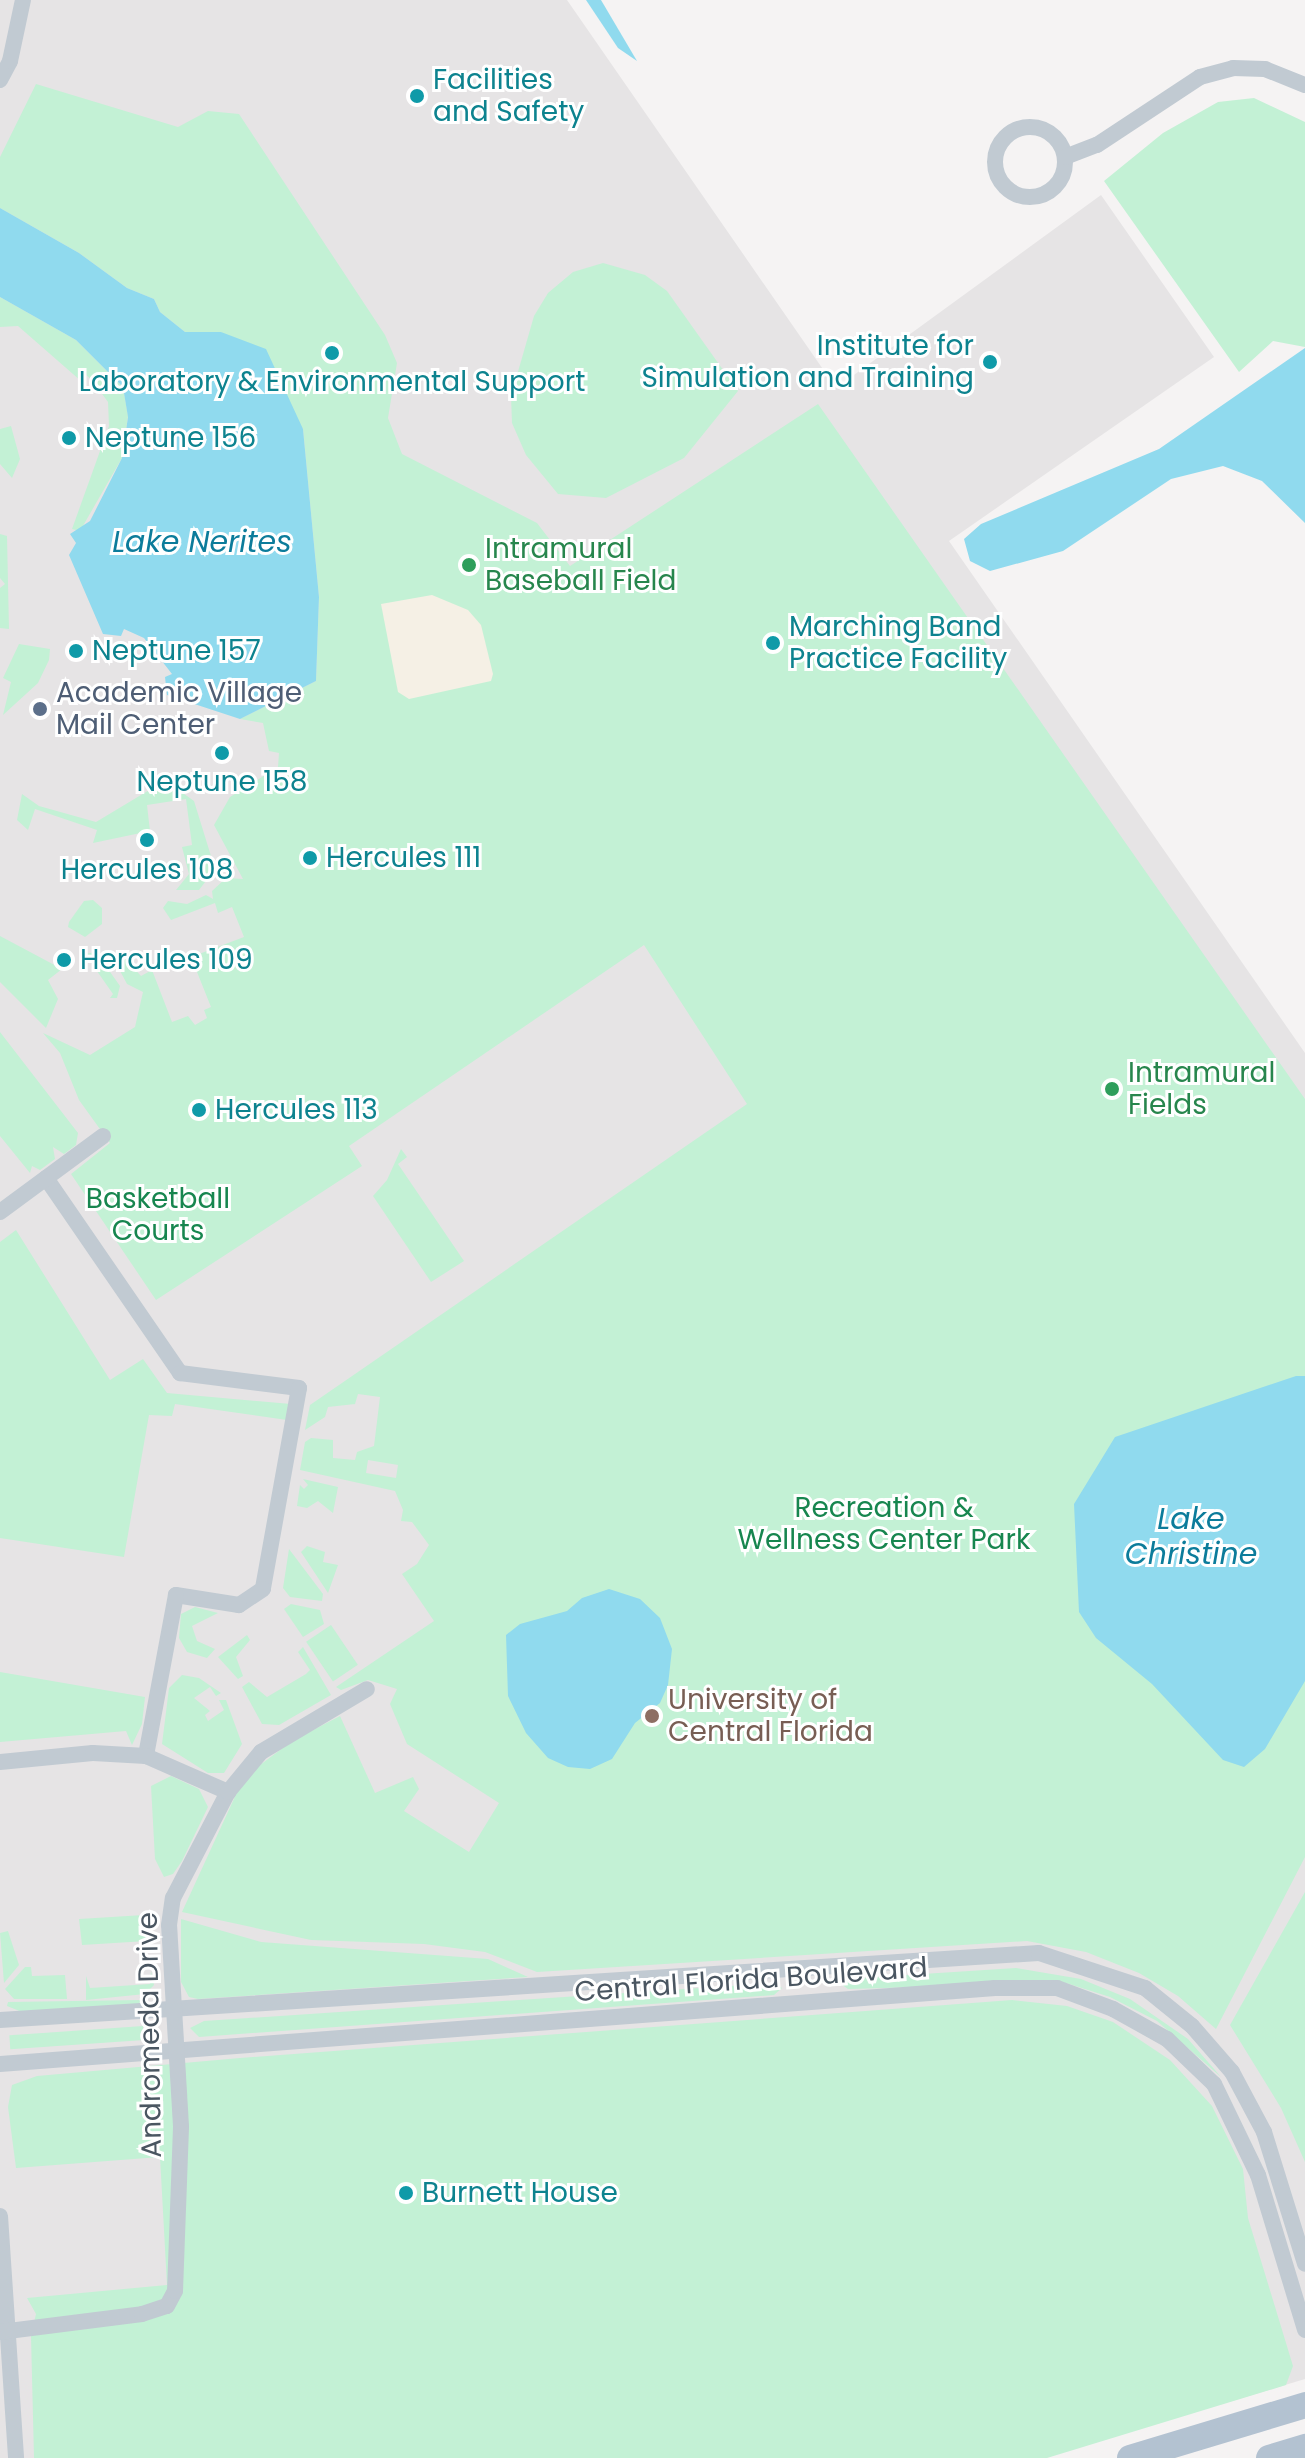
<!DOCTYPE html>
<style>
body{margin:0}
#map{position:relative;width:1305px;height:2458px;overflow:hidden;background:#f5f3f3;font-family:Poppins,sans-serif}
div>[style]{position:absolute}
.education>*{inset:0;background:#e6e4e5}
.green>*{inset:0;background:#c3f1d5;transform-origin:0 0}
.sand>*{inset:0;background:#f5f0e5}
.water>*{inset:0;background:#90daee}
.street>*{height:16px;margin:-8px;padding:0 8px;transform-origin:8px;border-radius:8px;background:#c1cad2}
.street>.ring{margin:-8px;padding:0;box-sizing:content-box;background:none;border:16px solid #c1cad2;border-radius:50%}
.primary>*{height:26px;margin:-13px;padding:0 13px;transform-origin:13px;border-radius:13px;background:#b3c2d1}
.dots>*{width:22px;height:22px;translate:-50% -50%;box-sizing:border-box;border:4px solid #fff;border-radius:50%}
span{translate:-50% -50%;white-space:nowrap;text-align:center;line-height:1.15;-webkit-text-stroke:6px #fff;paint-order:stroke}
.culture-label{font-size:28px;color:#0d838f}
.left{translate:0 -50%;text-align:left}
.right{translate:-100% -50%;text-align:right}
.leisure-label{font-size:28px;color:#27864d}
.service-label{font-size:28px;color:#4e5e75}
.park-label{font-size:28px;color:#17864f}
.education-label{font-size:28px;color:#785e54}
.street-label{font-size:28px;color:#4a5661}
.water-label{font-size:30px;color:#0c7c9b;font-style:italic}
</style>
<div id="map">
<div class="education">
<i style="clip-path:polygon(0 0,567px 0,836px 388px,1101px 195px,1214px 357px,949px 541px,1305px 1053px,1305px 2379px,1041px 2458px,0 2458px)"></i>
</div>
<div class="green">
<i style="clip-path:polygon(evenodd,36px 84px,178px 127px,208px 111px,239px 114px,385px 335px,397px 363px,388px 418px,402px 454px,537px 523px,570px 566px,818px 404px,1305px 1099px,1305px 1857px,1216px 2029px,1178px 1996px,1139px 1973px,1086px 1952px,1027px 1941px,537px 1972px,485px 1952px,424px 1944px,311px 1940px,182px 1912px,244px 1777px,292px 1741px,340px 1716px,375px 1793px,413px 1777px,419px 1789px,404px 1811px,469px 1852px,499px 1803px,407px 1744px,390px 1704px,397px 1689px,368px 1680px,341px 1690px,336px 1687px,434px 1621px,402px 1574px,417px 1564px,429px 1545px,412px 1522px,401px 1521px,403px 1510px,395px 1491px,300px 1470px,305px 1442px,311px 1438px,333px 1440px,333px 1458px,355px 1460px,357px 1452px,374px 1446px,380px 1397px,358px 1394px,355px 1404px,328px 1407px,325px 1417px,305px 1430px,310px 1405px,747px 1104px,644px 945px,349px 1146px,362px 1166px,156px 1300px,71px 1174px,110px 1143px,79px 1100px,60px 1053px,43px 1033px,90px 1055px,135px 1027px,143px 992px,127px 984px,118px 967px,119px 952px,141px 976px,152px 970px,172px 1022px,188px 1016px,195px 1025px,207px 1018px,204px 1010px,211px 1007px,191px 957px,244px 937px,232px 907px,218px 913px,215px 903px,171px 920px,163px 908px,168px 901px,187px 904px,206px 895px,213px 899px,212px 891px,226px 878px,243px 879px,214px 825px,230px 797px,278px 767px,279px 753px,269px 751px,263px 723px,240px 719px,316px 681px,319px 597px,303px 429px,221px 332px,185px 332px,160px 312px,154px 299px,127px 288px,79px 253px,0 208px,0 157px,36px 84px,368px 1460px,398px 1465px,396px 1478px,366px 1473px,368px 1460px)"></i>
<i style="clip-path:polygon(1254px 98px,1305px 122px,1305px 347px,1273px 341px,1239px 372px,1104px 181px,1163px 133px,1218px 102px)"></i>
<i style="clip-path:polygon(603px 263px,645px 275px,667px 291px,738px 391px,684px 458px,606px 498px,558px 494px,526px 455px,512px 423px,511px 396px,534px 316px,548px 293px,573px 272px)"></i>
<i style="clip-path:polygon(0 297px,76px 340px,123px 387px,128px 416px,122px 458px,80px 531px,72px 529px,109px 426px,108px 402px,91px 379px,86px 375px,81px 381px,18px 326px,0 327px)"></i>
<i style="clip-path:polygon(11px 426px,20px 459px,12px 478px,0 464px,0 429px)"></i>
<i style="clip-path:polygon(0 534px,7px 536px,9px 629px,0 628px,0 588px,5px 584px,0 578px)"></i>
<i style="clip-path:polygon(19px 644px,50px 649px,49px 660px,38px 683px,3px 715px,11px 682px,3px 678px)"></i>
<i style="clip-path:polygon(173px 786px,194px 801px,215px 869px,199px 890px,176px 890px,189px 874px,182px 847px,192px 845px,186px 799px,147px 805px,150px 831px,93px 843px,97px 830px,35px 809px,28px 830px,17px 820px,22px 794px,39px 806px,96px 822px,151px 789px)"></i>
<i style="clip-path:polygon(93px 900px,102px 908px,102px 924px,85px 937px,68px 927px,69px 922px,84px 901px)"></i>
<i style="clip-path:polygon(0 936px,62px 969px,48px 980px,58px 999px,46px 1028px,0 982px)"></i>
<i style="clip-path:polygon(96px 952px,120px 986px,117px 998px,110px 998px,113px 994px,85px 954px)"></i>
<i style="clip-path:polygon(0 1032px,78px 1133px,76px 1145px,64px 1154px,53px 1147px,55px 1159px,40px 1170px,32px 1166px,30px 1173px,0 1136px)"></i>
<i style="clip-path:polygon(401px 1149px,407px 1157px,398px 1164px,464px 1261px,431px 1282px,373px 1196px,387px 1180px)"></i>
<i style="clip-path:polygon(16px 1230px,110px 1380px,143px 1359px,167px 1393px,291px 1404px,287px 1420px,175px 1404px,172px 1416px,149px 1415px,124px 1557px,0 1538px,0 1242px)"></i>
<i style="clip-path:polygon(303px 1479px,338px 1487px,333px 1513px,318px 1501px,307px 1508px,297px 1506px,300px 1485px,304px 1489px,308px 1485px)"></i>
<i style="clip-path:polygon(307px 1546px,325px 1552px,323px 1562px,338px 1565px,328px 1593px,301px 1552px)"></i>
<i style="clip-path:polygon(289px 1549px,323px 1594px,322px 1601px,290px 1597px,283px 1588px)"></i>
<i style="clip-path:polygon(291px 1604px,320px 1610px,324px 1624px,303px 1637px,284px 1609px)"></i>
<i style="clip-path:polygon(195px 1607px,218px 1613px,192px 1626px,197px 1641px,215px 1649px,207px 1658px,187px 1652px,179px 1638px,181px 1614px)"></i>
<i style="left:331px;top:1625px;width:48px;height:30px;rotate:56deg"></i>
<i style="clip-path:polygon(247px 1635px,250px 1640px,236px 1657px,243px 1676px,238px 1679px,218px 1657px)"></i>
<i style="clip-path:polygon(303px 1647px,331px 1695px,279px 1725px,262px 1724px,242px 1687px,249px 1682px,267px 1697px,306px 1674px,310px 1670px,298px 1652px)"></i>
<i style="clip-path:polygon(0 1672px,145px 1697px,142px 1724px,132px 1745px,126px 1731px,0 1742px)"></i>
<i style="clip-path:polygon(182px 1675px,199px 1678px,221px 1693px,216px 1696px,210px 1687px,194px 1698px,210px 1711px,205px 1715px,208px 1721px,224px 1710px,219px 1700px,226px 1700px,242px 1744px,224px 1773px,208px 1773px,162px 1744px,169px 1688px)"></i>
<i style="clip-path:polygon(171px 1776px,199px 1789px,208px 1807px,182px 1861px,173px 1874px,164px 1877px,155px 1859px,151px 1786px)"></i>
<i style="clip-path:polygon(1305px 1892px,1305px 2162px,1281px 2108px,1230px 2025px)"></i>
<i style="clip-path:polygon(144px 1915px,150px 1921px,150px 1952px,147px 1941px,82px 1945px,79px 1919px)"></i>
<i style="clip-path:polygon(181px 1919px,261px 1942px,488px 1959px,528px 1977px,198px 1999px,189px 1997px,181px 1982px)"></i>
<i style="clip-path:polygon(8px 1931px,19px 1965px,4px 1983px,0 1933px)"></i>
<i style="clip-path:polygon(25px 1967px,31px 1967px,32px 1976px,65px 1975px,67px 1999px,14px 1999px,5px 1989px)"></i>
<i style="clip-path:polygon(1016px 1968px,1081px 1979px,1130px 1999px,1188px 2039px,1221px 2077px,1157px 2021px,1110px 1997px,1066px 1983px,848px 1989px,841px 1984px,845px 1979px)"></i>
<i style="clip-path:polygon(151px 1971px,154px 1985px,145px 1994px,86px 2000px,86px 1976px,90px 1988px,150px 1984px)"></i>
<i style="clip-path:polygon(774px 1983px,782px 1988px,774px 1995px,199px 2037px,190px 2028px,204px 2021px)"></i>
<i style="clip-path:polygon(141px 2000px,138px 2005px,22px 2012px,7px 2006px,8px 2002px)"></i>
<i style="clip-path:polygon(1012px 2000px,1067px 2006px,1113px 2022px,1170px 2060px,1212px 2106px,1243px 2169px,1248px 2218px,1293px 2366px,1286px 2385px,1047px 2458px,34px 2458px,31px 2336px,36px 2314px,27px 2298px,167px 2285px,160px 2157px,16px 2168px,8px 2107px,12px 2085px,37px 2076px,240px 2058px)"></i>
<i style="left:143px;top:2026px;width:14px;height:134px;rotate:86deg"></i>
</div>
<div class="sand">
<i style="clip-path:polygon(432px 595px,468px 610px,481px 625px,493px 674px,491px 681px,409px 699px,398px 692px,381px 604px)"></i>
</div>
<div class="water">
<i style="clip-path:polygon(586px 0,601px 0,637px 61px,618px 48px)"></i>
<i style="clip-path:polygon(0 208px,79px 253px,127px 288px,154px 299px,160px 312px,185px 332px,221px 332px,266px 349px,303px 429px,319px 597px,316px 681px,240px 719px,167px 695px,165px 677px,172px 674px,144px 638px,124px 629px,121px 636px,103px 634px,69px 555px,76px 543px,70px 534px,90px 521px,122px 458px,128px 417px,123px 387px,76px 340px,0 297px)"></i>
<i style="clip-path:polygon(1305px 348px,1305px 523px,1262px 481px,1223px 466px,1171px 479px,1063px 551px,990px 571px,970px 561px,964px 539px,981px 524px,1159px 449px)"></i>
<i style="clip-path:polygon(1296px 1376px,1305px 1376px,1305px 1681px,1265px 1749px,1244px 1767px,1223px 1760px,1152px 1684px,1096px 1638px,1079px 1612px,1074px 1504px,1115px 1437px)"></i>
<i style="clip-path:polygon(609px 1589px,640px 1599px,660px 1618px,672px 1649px,668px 1685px,660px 1703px,635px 1723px,612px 1759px,590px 1769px,568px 1767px,548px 1758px,526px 1733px,508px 1696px,506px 1635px,520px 1624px,567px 1611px,582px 1598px)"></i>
</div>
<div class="street">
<i style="left:0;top:80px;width:21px;rotate:-62deg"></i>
<i style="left:10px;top:61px;width:62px;rotate:-78deg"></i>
<i class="ring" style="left:995px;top:127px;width:54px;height:54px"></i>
<i style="left:1065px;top:157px;width:34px;rotate:-21deg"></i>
<i style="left:1097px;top:145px;width:123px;rotate:-33.4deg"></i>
<i style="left:1200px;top:77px;width:34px;rotate:-15deg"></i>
<i style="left:1233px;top:68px;width:32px;rotate:2deg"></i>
<i style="left:1265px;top:69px;width:43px;rotate:21.8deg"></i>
<i style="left:46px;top:1178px;width:237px;rotate:55.5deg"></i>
<i style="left:180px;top:1373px;width:120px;rotate:7.2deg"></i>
<i style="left:299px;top:1388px;width:204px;rotate:100.2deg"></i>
<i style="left:263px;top:1589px;width:29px;rotate:146deg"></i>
<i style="left:239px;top:1605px;width:64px;rotate:-171deg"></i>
<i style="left:176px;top:1595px;width:164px;rotate:100.6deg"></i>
<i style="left:0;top:1212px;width:128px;rotate:-36.4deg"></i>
<i style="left:0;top:1762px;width:93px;rotate:-5.5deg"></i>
<i style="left:93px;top:1753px;width:53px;rotate:3.2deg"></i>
<i style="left:146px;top:1756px;width:90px;rotate:23.7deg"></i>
<i style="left:0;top:2020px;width:1041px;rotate:-3.69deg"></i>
<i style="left:1039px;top:1953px;width:112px;rotate:18.3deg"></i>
<i style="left:1145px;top:1988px;width:60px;rotate:39deg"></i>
<i style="left:1192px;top:2026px;width:61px;rotate:49deg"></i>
<i style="left:1232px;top:2072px;width:68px;rotate:61.9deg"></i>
<i style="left:1264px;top:2132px;width:138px;rotate:72.7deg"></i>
<i style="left:0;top:2064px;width:998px;rotate:-4.37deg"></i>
<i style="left:995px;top:1988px;width:62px"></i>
<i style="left:1057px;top:1988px;width:60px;rotate:20.6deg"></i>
<i style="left:1113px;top:2009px;width:62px;rotate:29.1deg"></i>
<i style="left:1167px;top:2039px;width:65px;rotate:43.8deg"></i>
<i style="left:1214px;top:2084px;width:101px;rotate:64.2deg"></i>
<i style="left:1258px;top:2175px;width:162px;rotate:73.1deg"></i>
<i style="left:0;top:2216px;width:243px;rotate:86.2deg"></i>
<i style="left:0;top:2332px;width:143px;rotate:-7.2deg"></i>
<i style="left:142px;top:2314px;width:26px;rotate:-18deg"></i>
<i style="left:167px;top:2306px;width:17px;rotate:-62deg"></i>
<i style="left:175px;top:2291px;width:165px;rotate:-87.9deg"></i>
<i style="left:181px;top:2126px;width:201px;rotate:-93.4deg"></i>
<i style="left:169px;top:1925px;width:27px;rotate:-82deg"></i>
<i style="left:173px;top:1898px;width:119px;rotate:-62.6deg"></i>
<i style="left:228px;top:1792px;width:52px;rotate:-50.5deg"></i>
<i style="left:261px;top:1752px;width:123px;rotate:-30.7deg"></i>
</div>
<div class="primary">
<i style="left:1130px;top:2458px;width:183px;rotate:-16.8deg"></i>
<i style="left:1269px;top:2458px;width:38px;rotate:-17deg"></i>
</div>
<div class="dots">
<i style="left:417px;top:96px;background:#0f9aa8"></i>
<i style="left:332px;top:353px;background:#0f9aa8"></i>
<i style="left:990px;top:362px;background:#0f9aa8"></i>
<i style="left:69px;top:438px;background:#0f9aa8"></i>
<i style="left:469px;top:565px;background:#2e9e5b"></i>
<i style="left:773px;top:643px;background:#0f9aa8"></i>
<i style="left:76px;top:651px;background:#0f9aa8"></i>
<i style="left:40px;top:709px;background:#5c6f8a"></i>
<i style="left:222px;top:753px;background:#0f9aa8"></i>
<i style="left:147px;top:840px;background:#0f9aa8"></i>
<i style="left:310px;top:858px;background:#0f9aa8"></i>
<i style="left:64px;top:960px;background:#0f9aa8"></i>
<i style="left:1112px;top:1089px;background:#2e9e5b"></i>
<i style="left:199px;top:1110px;background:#0f9aa8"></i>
<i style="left:652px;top:1716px;background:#8d6e63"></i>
<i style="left:406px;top:2193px;background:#0f9aa8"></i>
</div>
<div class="culture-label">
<span class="left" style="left:433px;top:96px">Facilities<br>and Safety</span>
<span class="right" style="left:974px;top:362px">Institute for<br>Simulation and Training</span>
<span style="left:332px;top:382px">Laboratory &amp; Environmental Support</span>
<span class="left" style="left:85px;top:438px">Neptune 156</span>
<span class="left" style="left:789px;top:643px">Marching Band<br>Practice Facility</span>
<span class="left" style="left:92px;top:651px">Neptune 157</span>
<span style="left:222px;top:782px">Neptune 158</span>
<span class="left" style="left:326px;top:858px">Hercules 111</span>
<span style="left:147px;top:870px">Hercules 108</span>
<span class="left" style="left:80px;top:960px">Hercules 109</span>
<span class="left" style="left:215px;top:1110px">Hercules 113</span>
<span class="left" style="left:422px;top:2193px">Burnett House</span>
</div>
<div class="leisure-label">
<span class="left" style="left:485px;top:565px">Intramural<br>Baseball Field</span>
<span class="left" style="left:1128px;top:1089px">Intramural<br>Fields</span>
</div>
<div class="service-label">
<span class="left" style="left:56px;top:709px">Academic Village<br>Mail Center</span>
</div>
<div class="park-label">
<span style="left:158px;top:1215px">Basketball<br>Courts</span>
<span style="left:884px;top:1524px">Recreation &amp;<br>Wellness Center Park</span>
</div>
<div class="education-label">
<span class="left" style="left:668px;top:1716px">University of<br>Central Florida</span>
</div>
<div class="street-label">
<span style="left:751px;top:1980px;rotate:-4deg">Central Florida Boulevard</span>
<span style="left:150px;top:2035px;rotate:-91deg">Andromeda Drive</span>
</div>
<div class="water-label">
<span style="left:202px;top:542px">Lake Nerites</span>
<span style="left:1191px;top:1536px">Lake<br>Christine</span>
</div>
</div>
